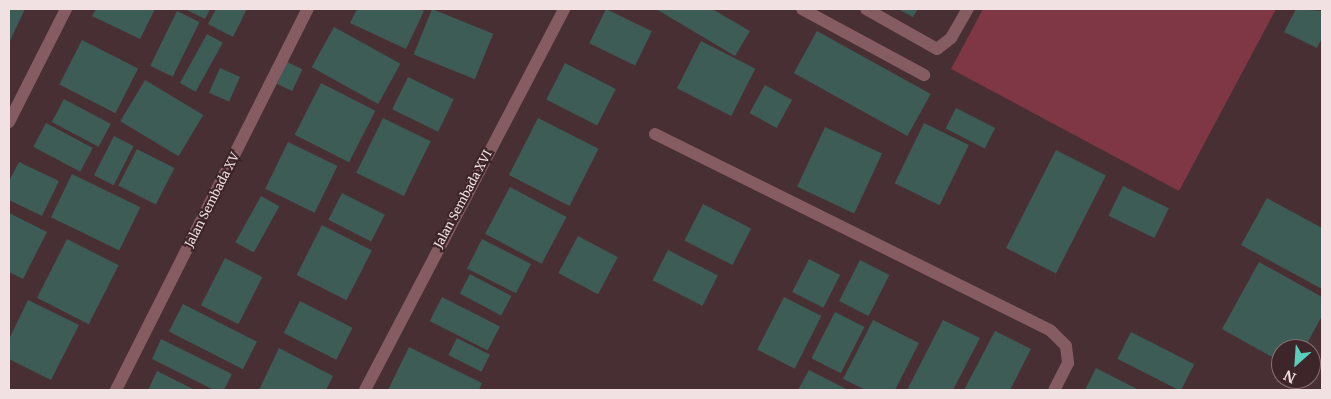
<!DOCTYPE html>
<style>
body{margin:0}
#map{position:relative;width:1331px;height:399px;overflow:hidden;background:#482f33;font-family:Merriweather,serif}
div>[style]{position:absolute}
.green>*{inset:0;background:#7f3746}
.building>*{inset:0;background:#3d5c56;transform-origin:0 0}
.street>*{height:12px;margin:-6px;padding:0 6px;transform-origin:6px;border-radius:6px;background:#845c62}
span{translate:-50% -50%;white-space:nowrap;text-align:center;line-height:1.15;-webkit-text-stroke:4.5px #3e2529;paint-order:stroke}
.street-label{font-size:12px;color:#f1e1e3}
.frame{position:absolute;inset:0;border:10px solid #f1e1e3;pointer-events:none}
.north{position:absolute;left:1271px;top:339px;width:50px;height:50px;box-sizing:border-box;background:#3e2529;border:1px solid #867073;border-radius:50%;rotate:206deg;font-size:14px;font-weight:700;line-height:20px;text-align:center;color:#f1e1e3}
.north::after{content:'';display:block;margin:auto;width:18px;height:22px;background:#5acebd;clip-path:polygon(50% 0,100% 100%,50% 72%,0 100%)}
</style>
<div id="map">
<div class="green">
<i style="clip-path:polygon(983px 9px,1276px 9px,1179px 191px,951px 69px)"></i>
</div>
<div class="building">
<i style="clip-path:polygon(9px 9px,25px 9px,9px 43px)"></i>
<i style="clip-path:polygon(96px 9px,155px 9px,140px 39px,92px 16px)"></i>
<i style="clip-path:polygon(185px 9px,210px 9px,205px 19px)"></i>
<i style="clip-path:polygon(216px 9px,247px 9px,233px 37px,208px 24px)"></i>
<i style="clip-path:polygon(357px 9px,419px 9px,424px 11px,406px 49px,350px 23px)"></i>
<i style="left:432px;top:9px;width:66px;height:49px;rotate:22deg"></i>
<i style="left:606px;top:9px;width:51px;height:38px;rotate:26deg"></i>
<i style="clip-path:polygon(656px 9px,712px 9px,750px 31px,735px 56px)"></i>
<i style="clip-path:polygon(898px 9px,918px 9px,913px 17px)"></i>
<i style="clip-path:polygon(1296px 9px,1322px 11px,1322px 38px,1317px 48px,1284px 32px)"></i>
<i style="left:177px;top:11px;width:25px;height:61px;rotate:26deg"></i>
<i style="left:334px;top:27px;width:76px;height:46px;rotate:29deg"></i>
<i style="left:817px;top:31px;width:130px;height:48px;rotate:29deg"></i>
<i style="left:207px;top:34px;width:18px;height:56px;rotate:29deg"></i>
<i style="left:82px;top:40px;width:63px;height:50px;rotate:27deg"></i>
<i style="left:701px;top:41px;width:61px;height:53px;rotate:27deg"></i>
<i style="left:287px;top:62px;width:17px;height:24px;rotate:25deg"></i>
<i style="left:565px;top:63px;width:57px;height:41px;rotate:27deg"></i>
<i style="left:220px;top:68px;width:22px;height:27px;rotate:24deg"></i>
<i style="left:408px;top:77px;width:51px;height:36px;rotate:26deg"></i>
<i style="left:145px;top:80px;width:68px;height:48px;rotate:31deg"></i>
<i style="left:321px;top:83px;width:61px;height:58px;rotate:27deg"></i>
<i style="left:765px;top:85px;width:31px;height:32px;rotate:29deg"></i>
<i style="left:64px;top:99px;width:53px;height:26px;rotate:28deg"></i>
<i style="left:956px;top:108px;width:44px;height:23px;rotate:27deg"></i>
<i style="left:383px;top:118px;width:53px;height:61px;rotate:26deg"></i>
<i style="left:538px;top:118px;width:68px;height:64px;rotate:27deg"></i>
<i style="left:46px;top:123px;width:53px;height:27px;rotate:28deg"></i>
<i style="left:924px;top:123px;width:50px;height:67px;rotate:26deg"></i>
<i style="left:825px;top:127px;width:63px;height:66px;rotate:25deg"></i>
<i style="left:114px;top:136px;width:22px;height:44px;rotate:27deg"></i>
<i style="left:288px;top:142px;width:55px;height:52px;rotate:26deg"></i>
<i style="left:137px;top:149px;width:42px;height:41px;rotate:27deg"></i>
<i style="left:1056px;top:150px;width:56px;height:110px;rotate:27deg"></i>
<i style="clip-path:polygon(19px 162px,59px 181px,42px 216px,9px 200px,9px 181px)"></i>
<i style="left:72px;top:174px;width:76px;height:48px;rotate:26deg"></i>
<i style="left:1123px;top:186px;width:51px;height:33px;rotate:26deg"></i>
<i style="left:510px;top:187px;width:64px;height:53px;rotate:28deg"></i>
<i style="left:342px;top:193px;width:48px;height:30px;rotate:27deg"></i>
<i style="left:261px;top:196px;width:21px;height:53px;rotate:29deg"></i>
<i style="clip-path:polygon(1267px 198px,1322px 228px,1322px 289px,1241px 245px)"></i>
<i style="left:703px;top:204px;width:54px;height:41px;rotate:27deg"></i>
<i style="clip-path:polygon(9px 213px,47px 232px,23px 279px,9px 272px)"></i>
<i style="left:322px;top:225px;width:56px;height:56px;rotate:27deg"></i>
<i style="left:578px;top:236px;width:45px;height:42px;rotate:28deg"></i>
<i style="left:67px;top:239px;width:58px;height:66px;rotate:27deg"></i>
<i style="left:482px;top:239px;width:55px;height:33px;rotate:27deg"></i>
<i style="left:668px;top:250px;width:56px;height:34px;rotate:27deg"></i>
<i style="left:225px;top:258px;width:42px;height:53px;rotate:27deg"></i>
<i style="left:809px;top:259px;width:35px;height:37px;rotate:27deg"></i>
<i style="left:860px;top:260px;width:33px;height:46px;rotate:27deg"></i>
<i style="clip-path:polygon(1259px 262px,1322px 297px,1322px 316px,1304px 349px,1281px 349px,1281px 362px,1222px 329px)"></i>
<i style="left:470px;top:274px;width:47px;height:22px;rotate:28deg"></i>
<i style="left:442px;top:297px;width:65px;height:27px;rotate:27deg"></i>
<i style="left:784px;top:297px;width:42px;height:59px;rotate:27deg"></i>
<i style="clip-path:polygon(28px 300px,79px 325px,51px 380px,9px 359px,9px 339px)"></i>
<i style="left:300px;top:301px;width:59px;height:36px;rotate:27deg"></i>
<i style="left:183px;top:304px;width:83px;height:31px;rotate:27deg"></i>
<i style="left:835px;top:312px;width:33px;height:52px;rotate:27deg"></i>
<i style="clip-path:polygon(873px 320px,919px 343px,895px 390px,866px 390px,843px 379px)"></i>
<i style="clip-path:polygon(943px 320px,980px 338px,953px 390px,907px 390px)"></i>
<i style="clip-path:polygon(995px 331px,1031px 349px,1010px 390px,964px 390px)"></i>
<i style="left:1131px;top:332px;width:71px;height:30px;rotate:27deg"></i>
<i style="left:457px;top:338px;width:37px;height:19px;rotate:27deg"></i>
<i style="clip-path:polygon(161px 339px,232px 374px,224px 390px,214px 390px,152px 359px)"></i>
<i style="clip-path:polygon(409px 347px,482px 383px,479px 390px,388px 390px)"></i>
<i style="clip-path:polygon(279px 348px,333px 376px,326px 390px,259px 390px)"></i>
<i style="clip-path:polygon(1096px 368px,1139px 390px,1085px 390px)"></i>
<i style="clip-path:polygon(809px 370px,848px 390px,798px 390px)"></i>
<i style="clip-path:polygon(157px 371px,195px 390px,148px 390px)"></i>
</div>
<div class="street">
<i style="left:802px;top:9px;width:139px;rotate:28.4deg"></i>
<i style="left:866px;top:9px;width:81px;rotate:29.4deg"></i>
<i style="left:937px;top:49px;width:18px;rotate:-38deg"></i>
<i style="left:951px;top:38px;width:34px;rotate:-60deg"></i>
<i style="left:9px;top:122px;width:127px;rotate:-63.2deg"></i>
<i style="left:655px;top:134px;width:442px;rotate:26.4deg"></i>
<i style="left:1051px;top:331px;width:21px;rotate:45deg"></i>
<i style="left:1066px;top:346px;width:17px;rotate:83deg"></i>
<i style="left:1068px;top:363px;width:30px;rotate:117deg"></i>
<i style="left:116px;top:390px;width:427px;rotate:-63.3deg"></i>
<i style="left:365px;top:390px;width:430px;rotate:-62.4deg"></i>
</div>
<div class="street-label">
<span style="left:463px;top:199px;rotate:-62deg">Jalan Sembada XVI</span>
<span style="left:212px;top:200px;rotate:-63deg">Jalan Sembada XV</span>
</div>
<div class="frame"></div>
<div class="north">N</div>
</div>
